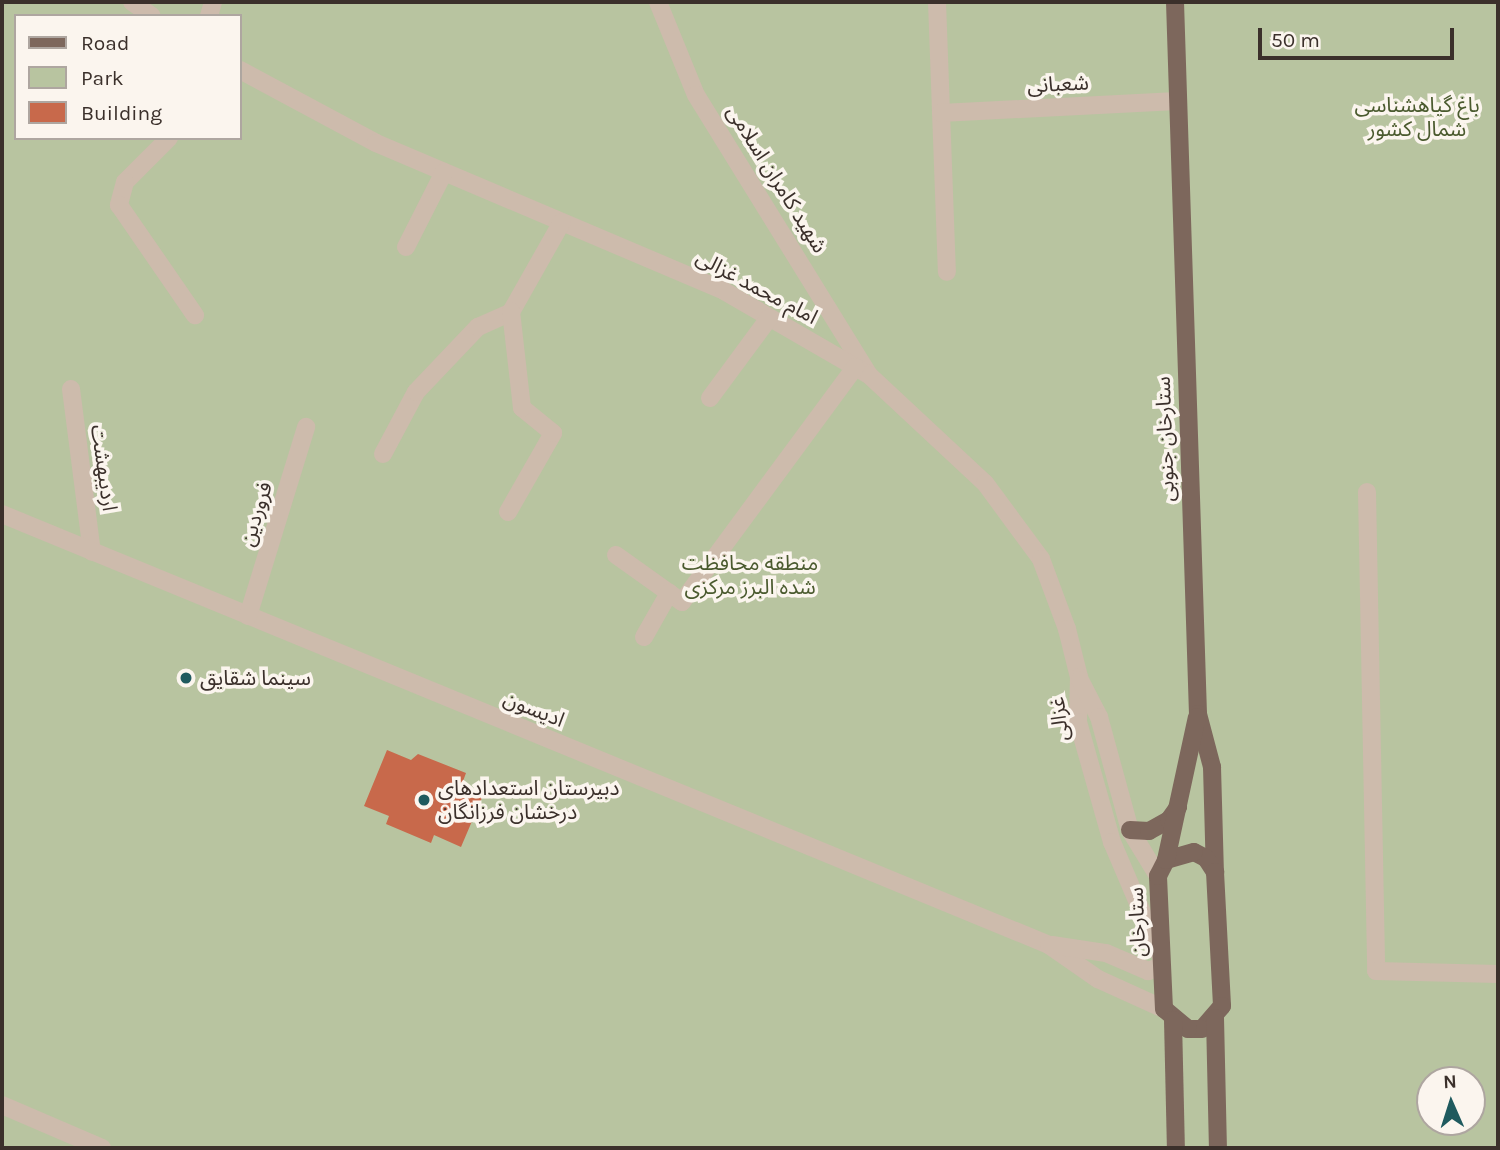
<!DOCTYPE html>
<meta charset="utf-8">
<style>
body{margin:0}
#map{position:relative;width:1500px;height:1150px;overflow:hidden;background:#f4ebe1;font-family:Karla,"Noto Sans Arabic",sans-serif}
div>[style]{position:absolute}
.green>*{inset:0;background:#b8c4a0}
.building>*{inset:0;background:#c8694b}
.minor>*{height:18px;margin:-9px;padding:0 9px;transform-origin:9px;border-radius:9px;background:#cdbbac}
.major>*{height:18px;margin:-9px;padding:0 9px;transform-origin:9px;border-radius:9px;background:#7d675c}
.dots>*{width:19px;height:19px;translate:-50% -50%;box-sizing:border-box;border:4px solid #fbf5ee;border-radius:50%}
span{translate:-50% -50%;white-space:nowrap;text-align:center;line-height:1.15;-webkit-text-stroke:7px #fbf5ee;paint-order:stroke}
.street-label{font-size:21px;color:#3b302b}
.park-label{font-size:21px;color:#4a5a2e}
.poi-label{font-size:21px;color:#3b302b}
.left{translate:0 -50%;text-align:left}
.frame{position:absolute;inset:0;border:4px solid #3b302b;pointer-events:none}
.legend{position:absolute;left:14px;top:14px;width:228px;height:126px;box-sizing:border-box;background:#fbf5ee;border:2px solid #aea6a0;margin:0;padding:9px 12px;list-style:none;font-size:21px;color:#3b302b}
.legend li{display:flex;align-items:center;gap:14px;height:35px}
.legend b{width:35px;border:2px solid #aea6a0}
.north{position:absolute;left:1416px;top:1066px;width:70px;height:70px;box-sizing:border-box;background:#fbf5ee;border:2px solid #aea6a0;border-radius:50%;rotate:357deg;font-size:19px;font-weight:700;line-height:28px;text-align:center;color:#3b302b}
.north::after{content:'';display:block;margin:auto;width:24px;height:32px;background:#1f5a5e;clip-path:polygon(50% 0,100% 100%,50% 72%,0 100%)}
.scale{position:absolute;left:1258px;top:28px;width:196px;height:32px;box-sizing:border-box;border:4px solid #3b302b;border-top:0;padding-left:9px;font-size:21px;line-height:24px;white-space:nowrap;color:#3b302b;-webkit-text-stroke:5px #fbf5ee;paint-order:stroke}
</style>
<div id="map">
<div class="green">
<i style="clip-path:polygon(evenodd,2px 2px,1498px 2px,1498px 1148px,2px 1148px,2px 2px,16px 16px,240px 16px,240px 138px,16px 138px,16px 16px,2px 2px,1430px 1080px,1472px 1080px,1472px 1122px,1430px 1122px,1430px 1080px)"></i>
</div>
<div class="building">
<i style="clip-path:polygon(387px 750px,411px 760px,418px 754px,466px 773px,462px 784px,484px 793px,461px 847px,434px 835px,431px 843px,386px 824px,389px 816px,364px 806px)"></i>
</div>
<div class="minor">
<i style="left:132px;top:2px;width:24px;rotate:35deg"></i>
<i style="left:658px;top:2px;width:100px;rotate:67.8deg"></i>
<i style="left:696px;top:95px;width:326px;rotate:58.3deg"></i>
<i style="left:937px;top:2px;width:270px;rotate:87.9deg"></i>
<i style="left:209px;top:16px;width:15px;rotate:-74deg"></i>
<i style="left:240px;top:70px;width:154px;rotate:28.2deg"></i>
<i style="left:376px;top:143px;width:378px;rotate:23deg"></i>
<i style="left:724px;top:291px;width:168px;rotate:30.1deg"></i>
<i style="left:869px;top:375px;width:158px;rotate:43deg"></i>
<i style="left:985px;top:483px;width:94px;rotate:53.6deg"></i>
<i style="left:1041px;top:559px;width:75px;rotate:69.6deg"></i>
<i style="left:1067px;top:629px;width:49px;rotate:76deg"></i>
<i style="left:1079px;top:677px;width:45px;rotate:91.3deg"></i>
<i style="left:1078px;top:722px;width:125px;rotate:74.2deg"></i>
<i style="left:1112px;top:842px;width:125px;rotate:66.9deg"></i>
<i style="left:941px;top:113px;width:236px;rotate:-2.9deg"></i>
<i style="left:169px;top:138px;width:62px;rotate:135deg"></i>
<i style="left:125px;top:182px;width:24px;rotate:105deg"></i>
<i style="left:119px;top:205px;width:134px;rotate:55.4deg"></i>
<i style="left:406px;top:247px;width:84px;rotate:-63.1deg"></i>
<i style="left:71px;top:389px;width:164px;rotate:82.7deg"></i>
<i style="left:710px;top:398px;width:99px;rotate:-53.6deg"></i>
<i style="left:383px;top:454px;width:70px;rotate:-62deg"></i>
<i style="left:416px;top:392px;width:90px;rotate:-46.4deg"></i>
<i style="left:478px;top:327px;width:36px;rotate:-24deg"></i>
<i style="left:511px;top:312px;width:103px;rotate:-60.5deg"></i>
<i style="left:1367px;top:492px;width:479px;rotate:88.9deg"></i>
<i style="left:1376px;top:971px;width:122px;rotate:1.4deg"></i>
<i style="left:508px;top:512px;width:91px;rotate:-60.3deg"></i>
<i style="left:553px;top:433px;width:40px;rotate:-141deg"></i>
<i style="left:522px;top:408px;width:97px;rotate:-96.5deg"></i>
<i style="left:2px;top:514px;width:1132px;rotate:22.37deg"></i>
<i style="left:1049px;top:945px;width:60px;rotate:34.8deg"></i>
<i style="left:1098px;top:979px;width:72px;rotate:24.4deg"></i>
<i style="left:616px;top:555px;width:81px;rotate:35.5deg"></i>
<i style="left:682px;top:602px;width:292px;rotate:-53.6deg"></i>
<i style="left:248px;top:616px;width:198px;rotate:-72.9deg"></i>
<i style="left:644px;top:637px;width:51px;rotate:-60.4deg"></i>
<i style="left:1080px;top:680px;width:42px;rotate:62.8deg"></i>
<i style="left:1099px;top:717px;width:117px;rotate:74.7deg"></i>
<i style="left:1130px;top:830px;width:54px;rotate:58.7deg"></i>
<i style="left:1052px;top:945px;width:55px;rotate:8.4deg"></i>
<i style="left:1106px;top:953px;width:46px;rotate:23.2deg"></i>
<i style="left:1148px;top:971px;width:15px;rotate:-20deg"></i>
<i style="left:2px;top:1105px;width:109px;rotate:23.3deg"></i>
</div>
<div class="major">
<i style="left:1175px;top:2px;width:712px;rotate:88.15deg"></i>
<i style="left:1198px;top:714px;width:55px;rotate:75.2deg"></i>
<i style="left:1212px;top:767px;width:105px;rotate:88.4deg"></i>
<i style="left:1130px;top:830px;width:19px;rotate:3deg"></i>
<i style="left:1149px;top:831px;width:23px;rotate:-29deg"></i>
<i style="left:1169px;top:820px;width:16px;rotate:-55deg"></i>
<i style="left:1194px;top:852px;width:13px;rotate:27deg"></i>
<i style="left:1206px;top:858px;width:17px;rotate:57deg"></i>
<i style="left:1215px;top:872px;width:134px;rotate:87deg"></i>
<i style="left:1222px;top:1006px;width:30px;rotate:131deg"></i>
<i style="left:1202px;top:1029px;width:14px;rotate:180deg"></i>
<i style="left:1188px;top:1029px;width:31px;rotate:-140deg"></i>
<i style="left:1164px;top:1009px;width:133px;rotate:-92.6deg"></i>
<i style="left:1158px;top:876px;width:18px;rotate:-63deg"></i>
<i style="left:1166px;top:860px;width:29px;rotate:-16deg"></i>
<i style="left:1166px;top:860px;width:146px;rotate:-77.8deg"></i>
<i style="left:1215px;top:1018px;width:130px;rotate:88.7deg"></i>
<i style="left:1173px;top:1020px;width:128px;rotate:88.7deg"></i>
</div>
<div class="dots">
<i style="left:186px;top:678px;background:#1f5a5e"></i>
<i style="left:424px;top:800px;background:#1f5a5e"></i>
</div>
<div class="street-label">
<span style="left:1058px;top:84px;rotate:-3deg">شعبانی</span>
<span style="left:777px;top:179px;rotate:58deg">شهید کامران اسلامی</span>
<span style="left:757px;top:287px;rotate:28deg">امام محمد غزالی</span>
<span style="left:1165px;top:439px;rotate:-92deg">ستارخان جنوبی</span>
<span style="left:104px;top:468px;rotate:82deg">اردیبهشت</span>
<span style="left:256px;top:514px;rotate:-73deg">فروردین</span>
<span style="left:534px;top:709px;rotate:22deg">ادیسون</span>
<span style="left:1059px;top:719px;rotate:-96deg">غزالی</span>
<span style="left:1137px;top:922px;rotate:-92deg">ستارخان</span>
</div>
<div class="park-label">
<span style="left:1417px;top:117px">باغ گیاهشناسی<br>شمال کشور</span>
<span style="left:750px;top:575px">منطقه محافظت<br>شده البرز مرکزی</span>
</div>
<div class="poi-label">
<span class="left" style="left:200px;top:678px">سینما شقایق</span>
<span class="left" style="left:438px;top:800px">دبیرستان استعدادهای<br>درخشان فرزانگان</span>
</div>
<div class="frame"></div>
<ul class="legend">
<li><b style="height:9px;background:#7d675c"></b>Road</li>
<li><b style="height:19px;background:#b8c4a0"></b>Park</li>
<li><b style="height:19px;background:#c8694b"></b>Building</li>
</ul>
<div class="north">N</div>
<div class="scale">50 m</div>
</div>
